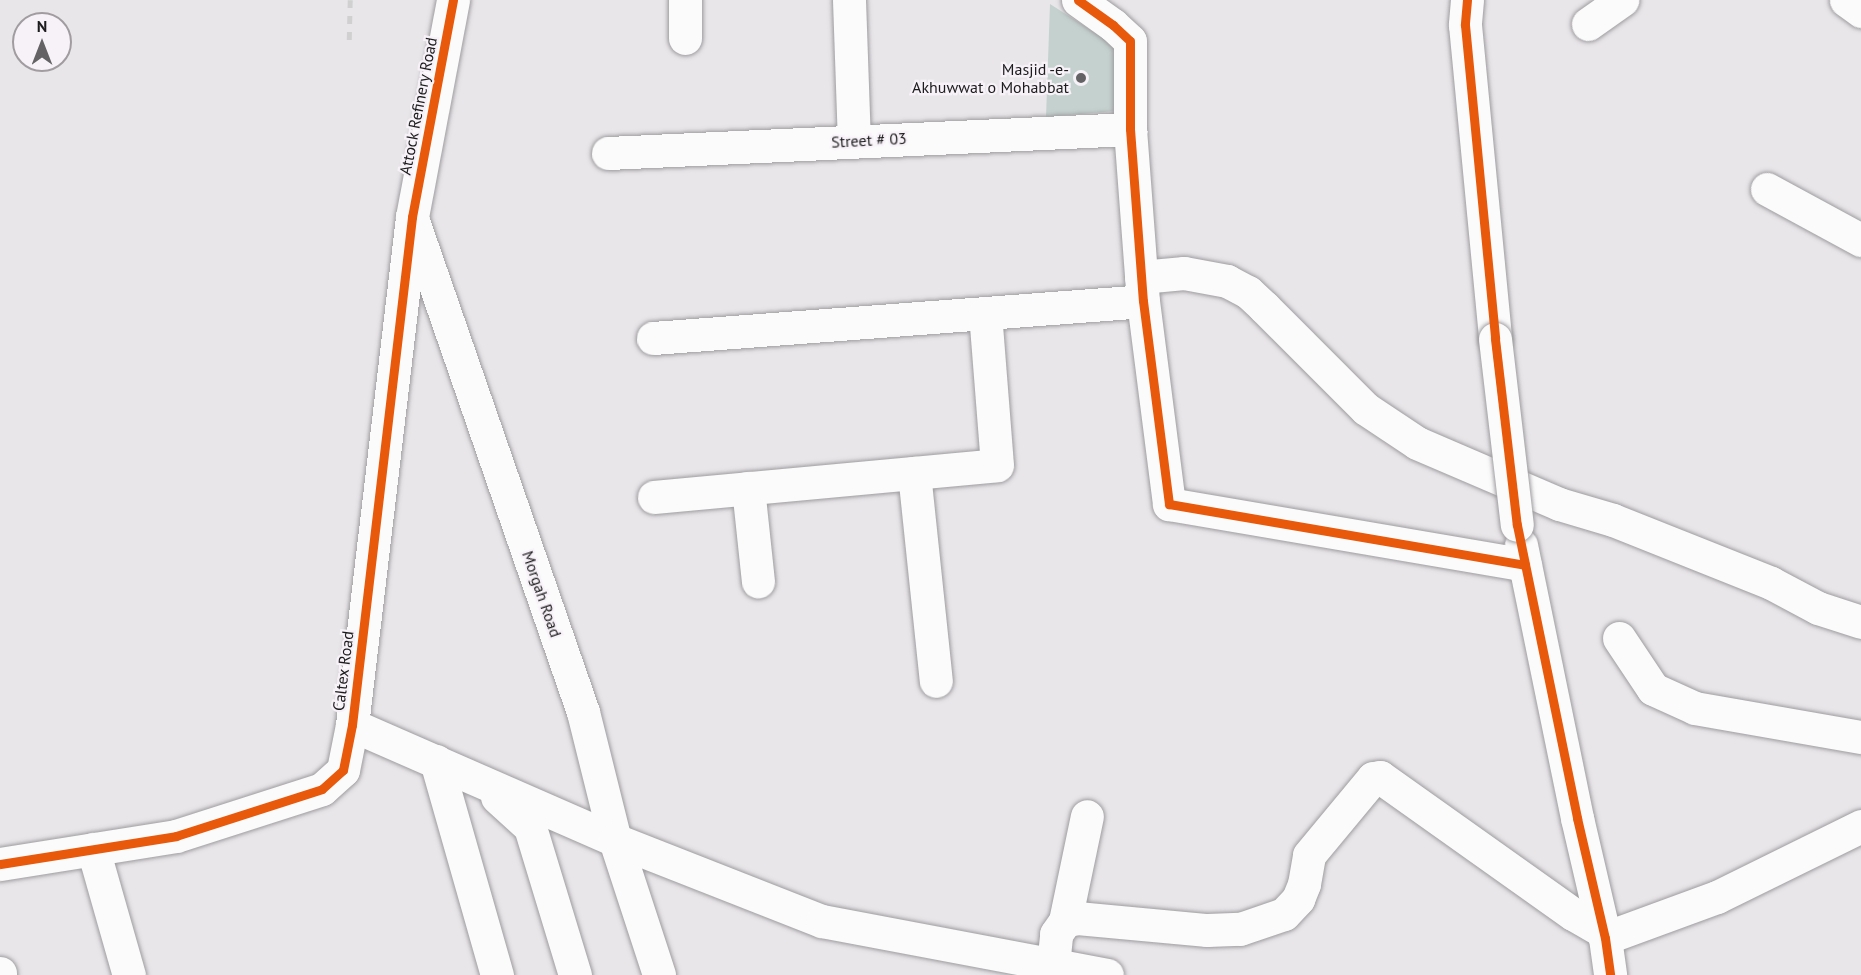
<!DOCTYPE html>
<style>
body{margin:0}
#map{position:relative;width:1861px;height:975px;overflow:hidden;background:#e9e6ea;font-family:"PT Sans",sans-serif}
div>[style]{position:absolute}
.building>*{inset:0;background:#c4d1ce}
.roads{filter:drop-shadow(0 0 2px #9e9c9f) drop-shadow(0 0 2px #9e9c9f)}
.minor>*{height:33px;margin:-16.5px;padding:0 16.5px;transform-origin:16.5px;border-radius:16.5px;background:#fcfbfc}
.rail>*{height:4.5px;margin-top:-2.25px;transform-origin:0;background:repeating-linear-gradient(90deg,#d0d0d0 0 8px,transparent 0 16px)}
.bridges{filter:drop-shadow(0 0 2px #9e9c9f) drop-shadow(0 0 2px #9e9c9f)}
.minor-bridge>*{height:33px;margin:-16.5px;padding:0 16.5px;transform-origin:16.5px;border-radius:16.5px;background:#fcfbfc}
.cycleway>*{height:9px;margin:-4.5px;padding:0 4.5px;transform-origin:4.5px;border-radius:4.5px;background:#e8590c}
.dots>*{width:16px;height:16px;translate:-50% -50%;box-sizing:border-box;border:3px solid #f7f2f8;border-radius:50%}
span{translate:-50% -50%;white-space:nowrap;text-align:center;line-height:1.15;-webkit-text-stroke:4.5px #f7f2f8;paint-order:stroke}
.poi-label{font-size:16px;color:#1d1b1d}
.right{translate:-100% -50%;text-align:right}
.street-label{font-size:16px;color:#1d1b1d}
.north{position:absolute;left:12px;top:12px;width:60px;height:60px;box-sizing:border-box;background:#f7f2f8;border:2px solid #a09ca0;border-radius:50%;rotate:0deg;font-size:16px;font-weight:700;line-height:24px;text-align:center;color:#1d1b1d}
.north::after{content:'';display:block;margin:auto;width:21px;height:27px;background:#646265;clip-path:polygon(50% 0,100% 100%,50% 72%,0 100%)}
</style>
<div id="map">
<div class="building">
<i style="clip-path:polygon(1050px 4px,1114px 45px,1116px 111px,1046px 117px)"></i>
</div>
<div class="roads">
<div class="minor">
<i style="left:685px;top:0;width:38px;rotate:90deg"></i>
<i style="left:849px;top:0;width:141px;rotate:88deg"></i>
<i style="left:1078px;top:0;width:43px;rotate:35.5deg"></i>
<i style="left:1113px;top:25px;width:23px;rotate:43deg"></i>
<i style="left:1130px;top:41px;width:88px;rotate:90deg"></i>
<i style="left:1130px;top:129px;width:172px;rotate:85.7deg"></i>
<i style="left:1143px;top:301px;width:205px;rotate:82.7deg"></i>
<i style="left:1169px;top:504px;width:361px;rotate:9.7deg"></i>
<i style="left:1467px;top:0;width:25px;rotate:95deg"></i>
<i style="left:1465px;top:25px;width:315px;rotate:84.5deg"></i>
<i style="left:1846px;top:0;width:19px;rotate:36deg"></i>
<i style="left:1588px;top:24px;width:42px;rotate:-35.2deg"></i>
<i style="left:608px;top:153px;width:523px;rotate:-2.63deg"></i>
<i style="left:1767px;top:189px;width:107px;rotate:28.5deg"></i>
<i style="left:414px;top:224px;width:516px;rotate:70.9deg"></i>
<i style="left:583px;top:712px;width:132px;rotate:76deg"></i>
<i style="left:615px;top:840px;width:142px;rotate:71.9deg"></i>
<i style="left:1141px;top:277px;width:43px;rotate:-5.3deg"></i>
<i style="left:1184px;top:273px;width:44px;rotate:10.5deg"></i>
<i style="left:1227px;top:281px;width:24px;rotate:28deg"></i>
<i style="left:1248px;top:292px;width:22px;rotate:43deg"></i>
<i style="left:1264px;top:307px;width:144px;rotate:45deg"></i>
<i style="left:1366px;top:409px;width:61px;rotate:33.7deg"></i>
<i style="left:1417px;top:443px;width:155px;rotate:23.2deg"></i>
<i style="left:1559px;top:504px;width:56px;rotate:16.5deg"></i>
<i style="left:1613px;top:520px;width:170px;rotate:21.7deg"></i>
<i style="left:1771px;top:583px;width:53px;rotate:28deg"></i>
<i style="left:1818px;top:608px;width:45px;rotate:18deg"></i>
<i style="left:653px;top:338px;width:491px;rotate:-4.3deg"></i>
<i style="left:914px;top:473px;width:209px;rotate:84deg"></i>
<i style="left:748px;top:488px;width:94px;rotate:83.9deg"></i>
<i style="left:654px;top:497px;width:344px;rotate:-5.3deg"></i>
<i style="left:997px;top:465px;width:152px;rotate:-94.5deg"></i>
<i style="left:1521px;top:545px;width:279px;rotate:78.4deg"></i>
<i style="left:1577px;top:818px;width:123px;rotate:76.9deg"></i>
<i style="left:1605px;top:938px;width:37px;rotate:82deg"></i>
<i style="left:1619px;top:638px;width:61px;rotate:56.3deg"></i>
<i style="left:1653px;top:689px;width:46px;rotate:24.3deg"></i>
<i style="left:1695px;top:708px;width:169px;rotate:9.9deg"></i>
<i style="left:352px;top:725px;width:287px;rotate:23.6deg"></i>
<i style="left:615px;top:840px;width:222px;rotate:21.4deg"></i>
<i style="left:822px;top:921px;width:290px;rotate:10.7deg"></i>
<i style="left:436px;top:761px;width:223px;rotate:74.1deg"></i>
<i style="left:497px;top:797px;width:45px;rotate:42.3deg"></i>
<i style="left:530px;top:827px;width:155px;rotate:73.1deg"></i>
<i style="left:93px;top:849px;width:131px;rotate:74.1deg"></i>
<i style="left:0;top:864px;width:178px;rotate:-9deg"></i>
<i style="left:176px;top:836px;width:153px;rotate:-17.8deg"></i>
<i style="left:322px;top:789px;width:28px;rotate:-42deg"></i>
<i style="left:343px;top:770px;width:46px;rotate:-78.7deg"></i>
<i style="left:352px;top:725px;width:512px;rotate:-83.26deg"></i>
<i style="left:412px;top:217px;width:221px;rotate:-79.3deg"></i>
<i style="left:1065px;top:921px;width:107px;rotate:-78.2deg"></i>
<i style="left:1605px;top:938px;width:119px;rotate:-20.1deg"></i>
<i style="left:1717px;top:897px;width:161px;rotate:-26.2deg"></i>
<i style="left:1053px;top:965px;width:31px;rotate:-84deg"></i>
<i style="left:1056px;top:934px;width:16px;rotate:-55deg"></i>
<i style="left:1065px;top:921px;width:12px;rotate:-14deg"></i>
<i style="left:1077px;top:918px;width:131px;rotate:5.3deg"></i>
<i style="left:1207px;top:930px;width:33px;rotate:-2deg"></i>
<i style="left:1240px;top:929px;width:46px;rotate:-18.8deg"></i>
<i style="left:1284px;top:914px;width:21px;rotate:-47deg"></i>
<i style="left:1298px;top:899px;width:16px;rotate:-68deg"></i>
<i style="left:1304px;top:884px;width:29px;rotate:-80deg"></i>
<i style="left:1309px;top:855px;width:100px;rotate:-50.3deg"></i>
<i style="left:1373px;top:778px;width:7px;rotate:-8deg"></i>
<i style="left:1380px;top:777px;width:237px;rotate:35.4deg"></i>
<i style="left:1573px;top:914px;width:34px;rotate:30deg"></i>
<i style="left:0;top:973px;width:2px;rotate:90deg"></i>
</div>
</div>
<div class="rail">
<i style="left:349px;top:40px;width:40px;rotate:-88.6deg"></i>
</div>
<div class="bridges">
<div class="minor-bridge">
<i style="left:1495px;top:339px;width:187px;rotate:83.3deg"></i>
</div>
</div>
<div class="cycleway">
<i style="left:1078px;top:0;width:43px;rotate:35.5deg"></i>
<i style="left:1113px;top:25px;width:23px;rotate:43deg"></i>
<i style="left:1130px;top:41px;width:88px;rotate:90deg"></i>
<i style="left:1130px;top:129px;width:172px;rotate:85.7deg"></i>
<i style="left:1143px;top:301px;width:205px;rotate:82.7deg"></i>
<i style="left:1169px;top:504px;width:361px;rotate:9.7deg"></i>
<i style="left:1467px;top:0;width:25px;rotate:95deg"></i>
<i style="left:1465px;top:25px;width:315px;rotate:84.5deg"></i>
<i style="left:1495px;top:339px;width:187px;rotate:83.3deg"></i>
<i style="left:1517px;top:525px;width:299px;rotate:78.4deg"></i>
<i style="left:1577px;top:818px;width:123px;rotate:76.9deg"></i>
<i style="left:1605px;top:938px;width:37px;rotate:82deg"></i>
<i style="left:0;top:864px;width:178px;rotate:-9deg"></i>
<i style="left:176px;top:836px;width:153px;rotate:-17.8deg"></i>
<i style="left:322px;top:789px;width:28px;rotate:-42deg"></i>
<i style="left:343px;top:770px;width:46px;rotate:-78.7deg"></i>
<i style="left:352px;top:725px;width:512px;rotate:-83.26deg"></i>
<i style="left:412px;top:217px;width:221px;rotate:-79.3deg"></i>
</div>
<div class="dots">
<i style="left:1081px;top:78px;background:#646265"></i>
</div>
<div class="poi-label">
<span class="right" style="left:1069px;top:78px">Masjid -e-<br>Akhuwwat o Mohabbat</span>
</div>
<div class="street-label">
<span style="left:418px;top:106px;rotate:-79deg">Attock Refinery Road</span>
<span style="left:869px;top:140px;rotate:-3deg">Street # 03</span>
<span style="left:542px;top:594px;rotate:71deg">Morgah Road</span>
<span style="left:343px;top:671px;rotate:-83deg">Caltex Road</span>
</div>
<div class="north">N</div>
</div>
